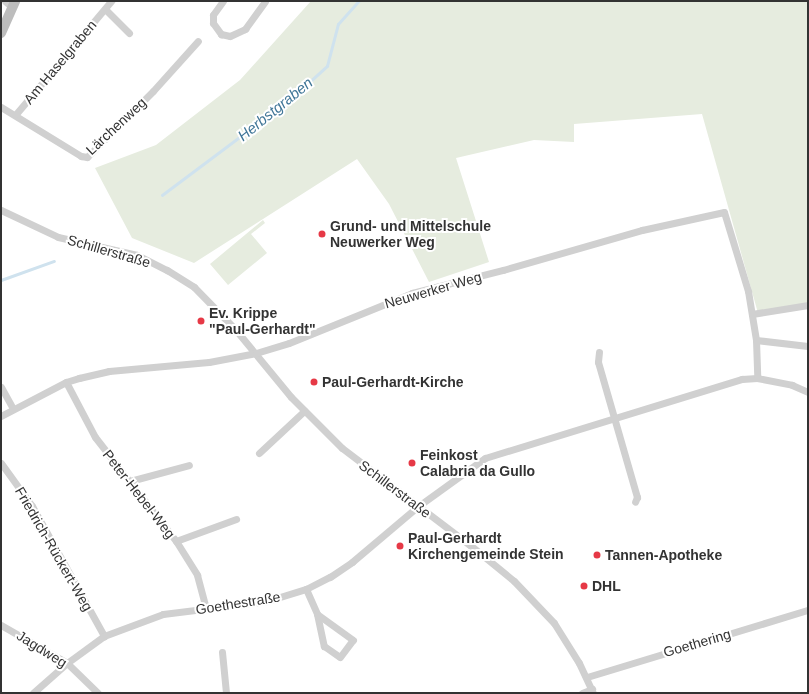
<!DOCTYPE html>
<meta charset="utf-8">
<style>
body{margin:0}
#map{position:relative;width:809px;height:694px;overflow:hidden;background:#fff;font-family:Helvetica,sans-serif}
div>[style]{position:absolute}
.green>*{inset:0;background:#e6ecdf}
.stream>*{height:2.5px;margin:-1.25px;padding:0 1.25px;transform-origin:1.25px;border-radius:1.25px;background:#cfe2ee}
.street>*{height:7px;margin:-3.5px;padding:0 3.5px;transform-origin:3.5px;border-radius:3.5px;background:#d0d0d0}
.secondary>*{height:10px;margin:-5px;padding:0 5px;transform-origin:5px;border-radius:5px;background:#bdbdbd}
.dots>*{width:11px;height:11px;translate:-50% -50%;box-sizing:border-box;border:2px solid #fff;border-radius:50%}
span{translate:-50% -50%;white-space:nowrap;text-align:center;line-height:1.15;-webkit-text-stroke:4px #fff;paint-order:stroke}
.street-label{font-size:14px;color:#333}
.poi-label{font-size:14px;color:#333;font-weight:700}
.left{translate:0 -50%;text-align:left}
.water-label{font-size:15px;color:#3f7597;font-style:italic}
.frame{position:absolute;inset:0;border:2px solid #333;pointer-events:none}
</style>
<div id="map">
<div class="green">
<i style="clip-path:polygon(311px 1px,808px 1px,808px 307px,758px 313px,702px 114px,574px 124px,574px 142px,534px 140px,456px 158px,489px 262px,429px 282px,389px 204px,357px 159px,194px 263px,132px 238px,95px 168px,156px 145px,240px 80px)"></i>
<i style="clip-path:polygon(263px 220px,265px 223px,251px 234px,267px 253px,228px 285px,210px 264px)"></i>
</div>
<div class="stream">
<i style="left:162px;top:195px;width:164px;rotate:-36.8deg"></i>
<i style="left:293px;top:97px;width:46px;rotate:-42.4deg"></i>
<i style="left:327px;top:66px;width:43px;rotate:-75.3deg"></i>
<i style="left:338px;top:24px;width:31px;rotate:-48deg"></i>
<i style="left:1px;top:280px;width:56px;rotate:-19.7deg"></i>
</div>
<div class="street">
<i style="left:5px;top:1px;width:9px;rotate:41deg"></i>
<i style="left:223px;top:1px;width:17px;rotate:126deg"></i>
<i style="left:213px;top:15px;width:8px;rotate:90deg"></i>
<i style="left:213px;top:23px;width:14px;rotate:54deg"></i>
<i style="left:221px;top:34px;width:9px;rotate:13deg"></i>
<i style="left:230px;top:36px;width:17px;rotate:-25deg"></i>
<i style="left:245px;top:29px;width:34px;rotate:-54deg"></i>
<i style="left:105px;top:9px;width:34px;rotate:45deg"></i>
<i style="left:1px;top:107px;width:94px;rotate:31.5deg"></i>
<i style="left:81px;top:156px;width:6px;rotate:9deg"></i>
<i style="left:87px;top:157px;width:93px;rotate:-45deg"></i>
<i style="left:153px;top:91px;width:67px;rotate:-48deg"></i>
<i style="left:16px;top:114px;width:148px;rotate:-49.9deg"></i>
<i style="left:1px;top:210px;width:63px;rotate:25.3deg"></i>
<i style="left:58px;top:237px;width:81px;rotate:12.8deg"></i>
<i style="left:137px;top:255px;width:34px;rotate:27deg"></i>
<i style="left:167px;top:270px;width:32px;rotate:32deg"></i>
<i style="left:194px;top:287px;width:59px;rotate:45.7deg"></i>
<i style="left:235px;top:329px;width:88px;rotate:50.5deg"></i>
<i style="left:291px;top:397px;width:72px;rotate:45deg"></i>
<i style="left:342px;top:448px;width:161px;rotate:37.2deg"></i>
<i style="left:470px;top:545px;width:57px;rotate:39.3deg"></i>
<i style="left:514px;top:581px;width:58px;rotate:46.4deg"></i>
<i style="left:554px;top:623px;width:47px;rotate:58deg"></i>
<i style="left:579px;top:663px;width:33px;rotate:65deg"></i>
<i style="left:752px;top:314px;width:57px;rotate:-9.1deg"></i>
<i style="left:756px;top:340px;width:52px;rotate:6.6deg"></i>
<i style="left:599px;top:352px;width:10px;rotate:96deg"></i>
<i style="left:598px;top:362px;width:141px;rotate:73.9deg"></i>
<i style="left:637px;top:497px;width:5px;rotate:112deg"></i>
<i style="left:66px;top:382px;width:62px;rotate:62.2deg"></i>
<i style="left:95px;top:437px;width:132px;rotate:52.1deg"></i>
<i style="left:176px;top:541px;width:40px;rotate:58deg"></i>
<i style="left:197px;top:575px;width:34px;rotate:75deg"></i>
<i style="left:1px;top:387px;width:25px;rotate:61deg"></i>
<i style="left:1px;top:416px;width:73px;rotate:-27.6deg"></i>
<i style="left:66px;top:382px;width:14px;rotate:-17deg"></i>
<i style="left:79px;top:378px;width:31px;rotate:-13deg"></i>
<i style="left:109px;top:371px;width:100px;rotate:-5.1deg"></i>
<i style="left:209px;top:362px;width:48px;rotate:-10.8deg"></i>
<i style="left:256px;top:353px;width:34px;rotate:-17deg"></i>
<i style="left:289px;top:343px;width:133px;rotate:-22.1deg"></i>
<i style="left:412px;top:293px;width:94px;rotate:-14.2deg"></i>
<i style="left:503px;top:270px;width:145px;rotate:-16.1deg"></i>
<i style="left:642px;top:230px;width:84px;rotate:-12.4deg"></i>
<i style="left:724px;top:212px;width:83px;rotate:73.1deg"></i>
<i style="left:748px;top:291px;width:50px;rotate:80.7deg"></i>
<i style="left:756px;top:340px;width:38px;rotate:88deg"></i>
<i style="left:259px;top:453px;width:62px;rotate:-43deg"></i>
<i style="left:1px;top:463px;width:53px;rotate:54.2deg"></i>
<i style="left:32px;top:506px;width:149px;rotate:61deg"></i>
<i style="left:130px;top:481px;width:61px;rotate:-15.2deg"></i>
<i style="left:176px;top:541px;width:64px;rotate:-20.1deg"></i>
<i style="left:306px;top:589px;width:27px;rotate:66deg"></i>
<i style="left:317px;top:614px;width:33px;rotate:78deg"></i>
<i style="left:324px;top:646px;width:19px;rotate:35deg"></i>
<i style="left:340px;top:657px;width:21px;rotate:-53deg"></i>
<i style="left:353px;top:640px;width:44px;rotate:-144.2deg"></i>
<i style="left:1px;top:625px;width:76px;rotate:29.9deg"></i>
<i style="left:67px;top:663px;width:43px;rotate:44.1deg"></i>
<i style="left:222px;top:652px;width:41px;rotate:84.4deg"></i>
<i style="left:587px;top:677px;width:231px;rotate:-16.9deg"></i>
<i style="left:33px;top:693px;width:45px;rotate:-41.4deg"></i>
<i style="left:67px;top:663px;width:46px;rotate:-36.1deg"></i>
<i style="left:104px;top:636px;width:63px;rotate:-20.4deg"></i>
<i style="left:163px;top:614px;width:105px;rotate:-7.1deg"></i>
<i style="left:267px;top:601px;width:41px;rotate:-17.1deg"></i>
<i style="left:306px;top:589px;width:27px;rotate:-27deg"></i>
<i style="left:330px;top:577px;width:27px;rotate:-34deg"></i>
<i style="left:352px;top:562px;width:85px;rotate:-40.2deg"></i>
<i style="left:417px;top:507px;width:84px;rotate:-35.8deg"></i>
<i style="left:485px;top:458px;width:269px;rotate:-17.1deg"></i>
<i style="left:742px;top:379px;width:15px;rotate:-4deg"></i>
<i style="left:757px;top:378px;width:36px;rotate:11deg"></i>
<i style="left:792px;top:385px;width:17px;rotate:24deg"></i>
<i style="left:582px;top:693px;width:11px;rotate:-22deg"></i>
</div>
<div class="secondary">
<i style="left:1px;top:33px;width:35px;rotate:-66deg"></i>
</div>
<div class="dots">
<i style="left:322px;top:234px;background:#e63946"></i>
<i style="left:201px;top:321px;background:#e63946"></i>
<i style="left:314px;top:382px;background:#e63946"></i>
<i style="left:412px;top:463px;background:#e63946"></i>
<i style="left:400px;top:546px;background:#e63946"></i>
<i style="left:597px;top:555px;background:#e63946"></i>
<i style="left:584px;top:586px;background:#e63946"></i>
</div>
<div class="street-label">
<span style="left:60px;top:62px;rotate:-50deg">Am Haselgraben</span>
<span style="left:116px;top:126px;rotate:-43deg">Lärchenweg</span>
<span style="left:109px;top:251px;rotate:16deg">Schillerstraße</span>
<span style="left:433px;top:290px;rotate:-16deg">Neuwerker Weg</span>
<span style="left:395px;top:489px;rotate:37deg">Schillerstraße</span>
<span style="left:139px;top:494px;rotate:52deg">Peter-Hebel-Weg</span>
<span style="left:54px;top:549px;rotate:60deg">Friedrich-Rückert-Weg</span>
<span style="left:238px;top:603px;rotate:-9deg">Goethestraße</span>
<span style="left:697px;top:643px;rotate:-16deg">Goethering</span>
<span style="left:42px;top:649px;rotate:32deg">Jagdweg</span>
</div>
<div class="poi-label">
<span class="left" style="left:330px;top:234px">Grund- und Mittelschule<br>Neuwerker Weg</span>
<span class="left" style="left:209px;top:321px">Ev. Krippe<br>"Paul-Gerhardt"</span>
<span class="left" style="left:322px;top:382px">Paul-Gerhardt-Kirche</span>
<span class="left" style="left:420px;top:463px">Feinkost<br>Calabria da Gullo</span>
<span class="left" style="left:408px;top:546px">Paul-Gerhardt<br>Kirchengemeinde Stein</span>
<span class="left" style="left:605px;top:555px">Tannen-Apotheke</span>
<span class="left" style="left:592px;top:586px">DHL</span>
</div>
<div class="water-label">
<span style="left:275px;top:109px;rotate:-39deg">Herbstgraben</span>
</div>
<div class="frame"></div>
</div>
